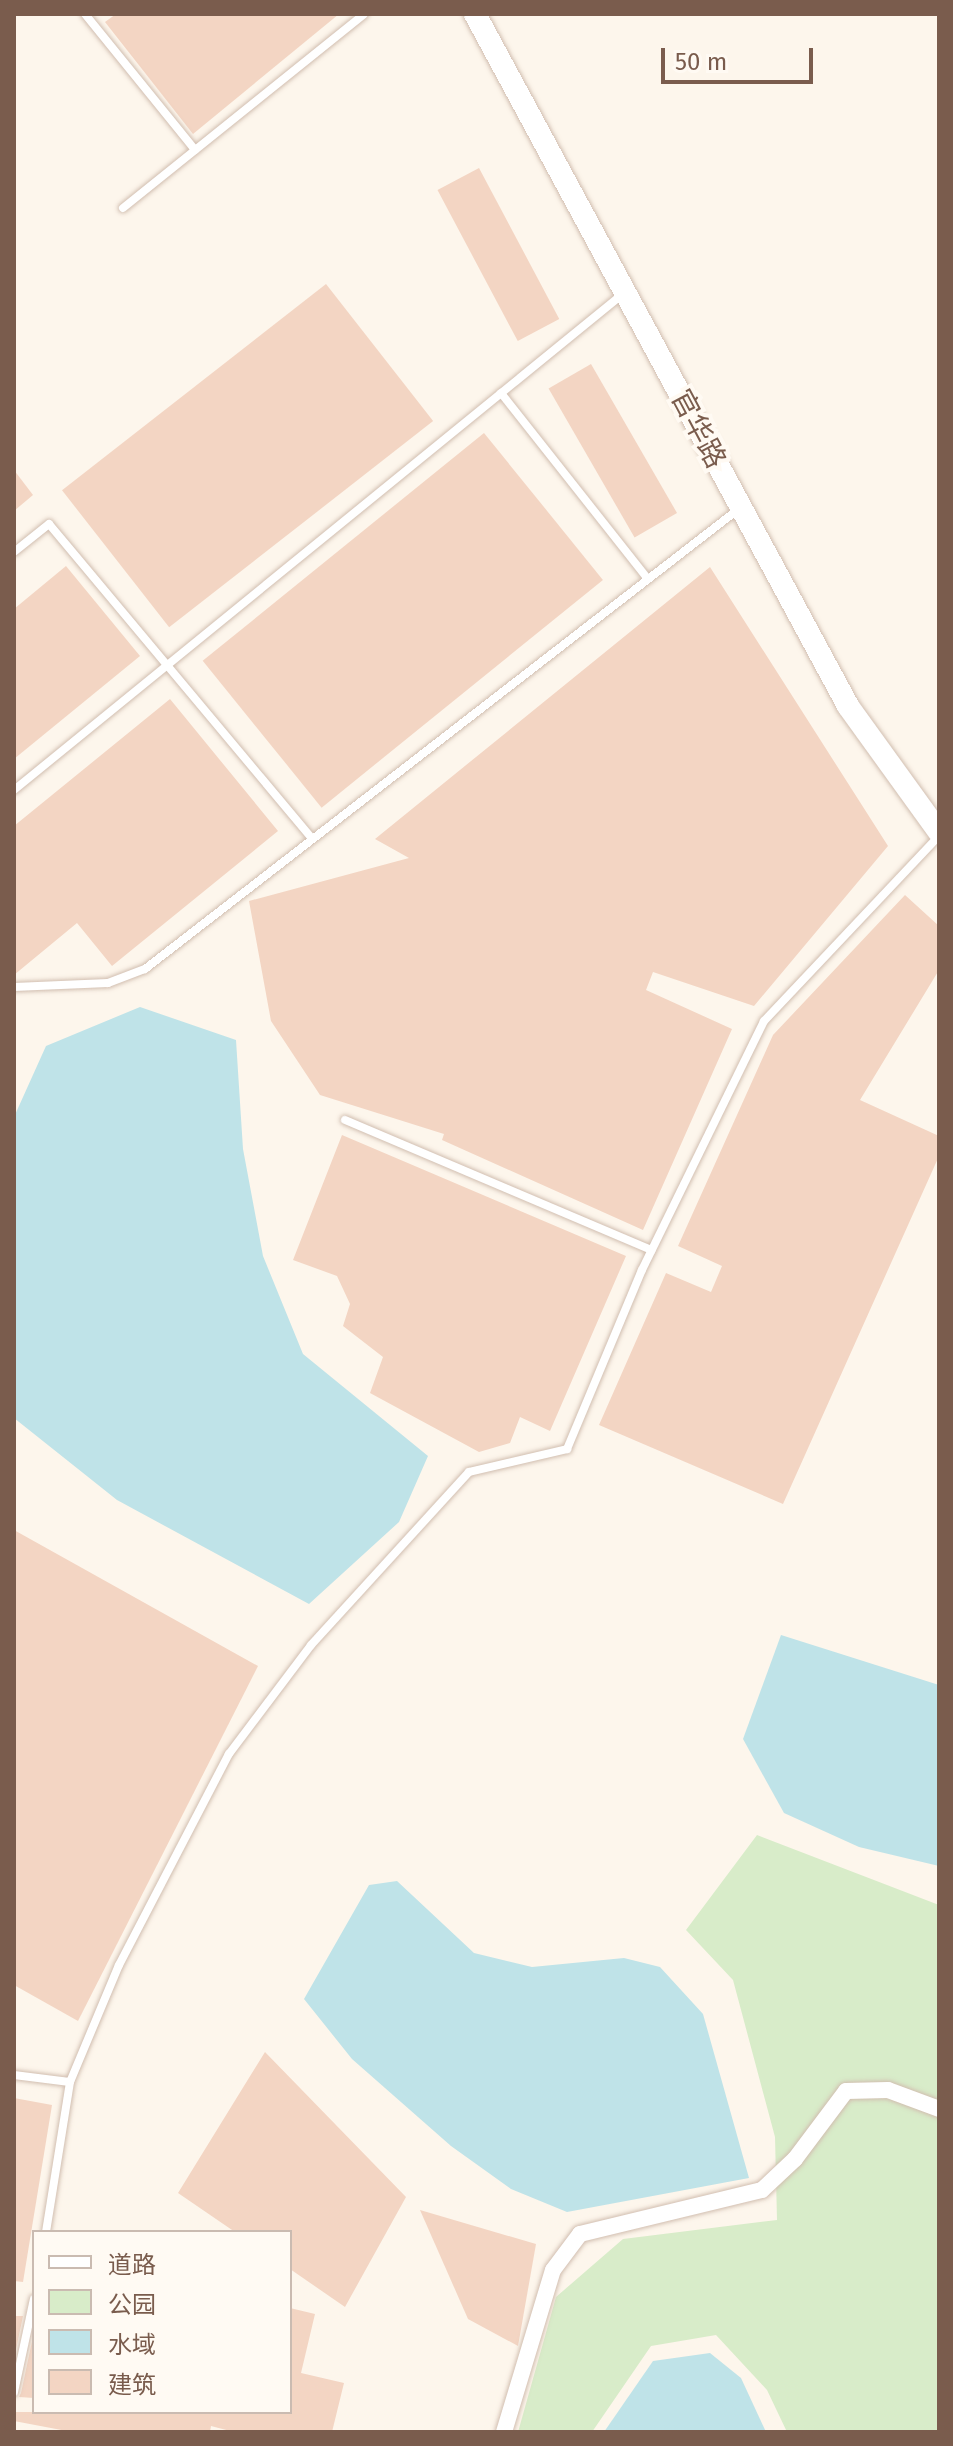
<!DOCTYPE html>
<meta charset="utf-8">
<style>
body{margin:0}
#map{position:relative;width:953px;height:2446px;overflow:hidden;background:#fdf6ec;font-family:"Fira Sans","Noto Sans SC",sans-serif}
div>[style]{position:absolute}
.green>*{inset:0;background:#d8ecc9}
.water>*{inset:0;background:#bfe3e8}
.building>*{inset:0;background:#f3d5c3;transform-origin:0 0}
.roads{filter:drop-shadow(0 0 2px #d1beb0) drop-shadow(0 0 2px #d1beb0)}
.service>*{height:8px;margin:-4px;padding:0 4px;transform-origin:4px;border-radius:4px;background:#fff}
.minor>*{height:16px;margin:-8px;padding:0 8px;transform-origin:8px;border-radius:8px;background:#fff}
.secondary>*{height:22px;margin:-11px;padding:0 11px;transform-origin:11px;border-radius:11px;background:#fff}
span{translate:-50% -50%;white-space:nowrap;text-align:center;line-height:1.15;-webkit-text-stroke:8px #fffaf3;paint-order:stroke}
.street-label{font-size:28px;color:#7a5c4d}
.frame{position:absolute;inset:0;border:16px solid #7a5c4d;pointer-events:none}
.legend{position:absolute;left:32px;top:2230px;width:260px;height:184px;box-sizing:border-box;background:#fffaf3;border:2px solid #cabbb1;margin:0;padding:10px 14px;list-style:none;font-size:24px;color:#7a5c4d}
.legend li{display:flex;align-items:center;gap:16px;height:40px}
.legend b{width:40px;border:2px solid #cabbb1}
.scale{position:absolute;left:661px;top:48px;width:152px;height:36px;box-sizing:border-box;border:4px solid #7a5c4d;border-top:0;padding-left:10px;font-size:24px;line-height:28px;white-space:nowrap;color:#7a5c4d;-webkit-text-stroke:6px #fffaf3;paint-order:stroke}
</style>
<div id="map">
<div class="green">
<i style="clip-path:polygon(757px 1835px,939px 1905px,939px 2432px,787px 2432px,767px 2390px,716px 2335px,651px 2346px,592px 2432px,518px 2432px,556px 2297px,623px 2239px,777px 2220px,775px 2137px,733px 1980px,686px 1930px)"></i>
</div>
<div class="water">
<i style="clip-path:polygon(140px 1007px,236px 1040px,243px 1149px,263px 1256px,303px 1354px,428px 1456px,399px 1522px,309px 1604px,117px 1500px,14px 1418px,14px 1117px,46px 1046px)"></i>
<i style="clip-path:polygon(781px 1635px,939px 1685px,939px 1866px,859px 1847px,784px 1813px,743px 1739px)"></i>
<i style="clip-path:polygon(397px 1881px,474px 1953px,532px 1967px,624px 1958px,660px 1967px,703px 2014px,749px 2178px,567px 2212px,511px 2189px,451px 2146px,352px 2059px,304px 1999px,369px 1885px)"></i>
<i style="clip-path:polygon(710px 2353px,741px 2378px,766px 2432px,604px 2432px,653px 2361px)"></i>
</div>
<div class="building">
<i style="clip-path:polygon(116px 14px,339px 14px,193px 134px,105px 22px)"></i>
<i style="left:479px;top:168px;width:171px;height:47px;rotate:62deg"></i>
<i style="left:326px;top:284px;width:174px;height:335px;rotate:52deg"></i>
<i style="left:591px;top:364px;width:172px;height:49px;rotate:60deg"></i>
<i style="left:484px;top:433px;width:189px;height:362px;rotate:51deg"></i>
<i style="clip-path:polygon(14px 470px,33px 495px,14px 511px)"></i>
<i style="clip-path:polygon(66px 566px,140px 656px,14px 759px,14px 609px)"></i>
<i style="clip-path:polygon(710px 567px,888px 846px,754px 1006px,653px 972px,646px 990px,732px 1029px,643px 1230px,442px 1140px,444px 1134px,320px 1095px,271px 1021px,249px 901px,409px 858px,375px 839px)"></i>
<i style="clip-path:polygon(170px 699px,278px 831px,112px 966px,77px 923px,14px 975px,14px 826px)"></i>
<i style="clip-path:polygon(905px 895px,939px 926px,939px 970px,860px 1100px,939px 1136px,939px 1156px,783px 1504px,599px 1425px,666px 1273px,711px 1292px,722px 1266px,678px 1246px,773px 1035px)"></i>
<i style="clip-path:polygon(342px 1135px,626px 1256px,550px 1431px,520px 1417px,510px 1443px,479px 1452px,370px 1393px,383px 1357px,343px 1326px,350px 1304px,337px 1276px,293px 1260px)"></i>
<i style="clip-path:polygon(14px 1530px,258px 1666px,78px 2021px,14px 1985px)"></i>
<i style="clip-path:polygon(265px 2052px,406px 2197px,345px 2307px,290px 2269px,290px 2232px,235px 2232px,178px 2193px)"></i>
<i style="clip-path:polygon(14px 2098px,52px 2105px,23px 2282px,14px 2281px)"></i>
<i style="clip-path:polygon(420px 2210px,536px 2244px,518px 2346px,468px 2319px)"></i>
<i style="clip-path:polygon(290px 2308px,315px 2314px,301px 2373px,344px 2383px,332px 2432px,234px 2432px,211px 2426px,210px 2432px,72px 2432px,14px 2421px,14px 2412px,290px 2412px)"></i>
<i style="clip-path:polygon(14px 2316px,23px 2316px,14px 2359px)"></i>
<i style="clip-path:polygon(34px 2332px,34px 2398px,19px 2397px,21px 2393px)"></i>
</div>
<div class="roads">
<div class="service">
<i style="left:85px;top:14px;width:175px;rotate:51deg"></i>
<i style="left:123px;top:208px;width:309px;rotate:-38.8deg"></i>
<i style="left:501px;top:393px;width:237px;rotate:51.7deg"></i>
<i style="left:14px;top:552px;width:45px;rotate:-38.7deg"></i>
<i style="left:49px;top:524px;width:410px;rotate:50.1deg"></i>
<i style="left:14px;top:790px;width:787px;rotate:-39.17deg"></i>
<i style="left:14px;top:987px;width:94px;rotate:-2.4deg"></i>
<i style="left:108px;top:983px;width:40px;rotate:-21deg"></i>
<i style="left:145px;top:969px;width:753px;rotate:-37.77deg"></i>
<i style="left:345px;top:1120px;width:333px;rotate:23deg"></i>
<i style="left:14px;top:2075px;width:56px;rotate:7.1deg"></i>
<i style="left:70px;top:2082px;width:127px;rotate:-67.3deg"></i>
<i style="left:119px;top:1965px;width:238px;rotate:-62.5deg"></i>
<i style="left:229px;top:1754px;width:136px;rotate:-53deg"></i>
<i style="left:311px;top:1645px;width:234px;rotate:-47.6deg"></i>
<i style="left:469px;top:1472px;width:101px;rotate:-13.2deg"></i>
<i style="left:567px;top:1449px;width:194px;rotate:-67.3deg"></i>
<i style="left:642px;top:1270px;width:277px;rotate:-63.9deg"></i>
<i style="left:764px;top:1021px;width:255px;rotate:-46.6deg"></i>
<i style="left:46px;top:2232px;width:152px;rotate:-80.9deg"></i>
<i style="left:14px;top:2392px;width:95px;rotate:-77.9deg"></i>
</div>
<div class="minor">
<i style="left:504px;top:2432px;width:169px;rotate:-73.2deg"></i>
<i style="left:553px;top:2270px;width:45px;rotate:-53.1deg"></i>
<i style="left:580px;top:2234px;width:187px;rotate:-13.6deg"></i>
<i style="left:762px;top:2190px;width:45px;rotate:-43.2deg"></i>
<i style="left:795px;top:2159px;width:85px;rotate:-53.1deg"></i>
<i style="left:846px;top:2091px;width:42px;rotate:-1.4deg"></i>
<i style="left:888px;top:2090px;width:54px;rotate:20.4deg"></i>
</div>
<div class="secondary">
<i style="left:475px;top:14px;width:786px;rotate:61.67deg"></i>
<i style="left:848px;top:706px;width:155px;rotate:54.2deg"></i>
</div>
</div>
<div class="street-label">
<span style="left:698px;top:429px;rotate:62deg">官华路</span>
</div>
<div class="frame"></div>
<ul class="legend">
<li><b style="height:10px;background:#fff"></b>道路</li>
<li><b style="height:22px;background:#d8ecc9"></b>公园</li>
<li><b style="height:22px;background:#bfe3e8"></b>水域</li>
<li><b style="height:22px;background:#f3d5c3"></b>建筑</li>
</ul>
<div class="scale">50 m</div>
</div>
